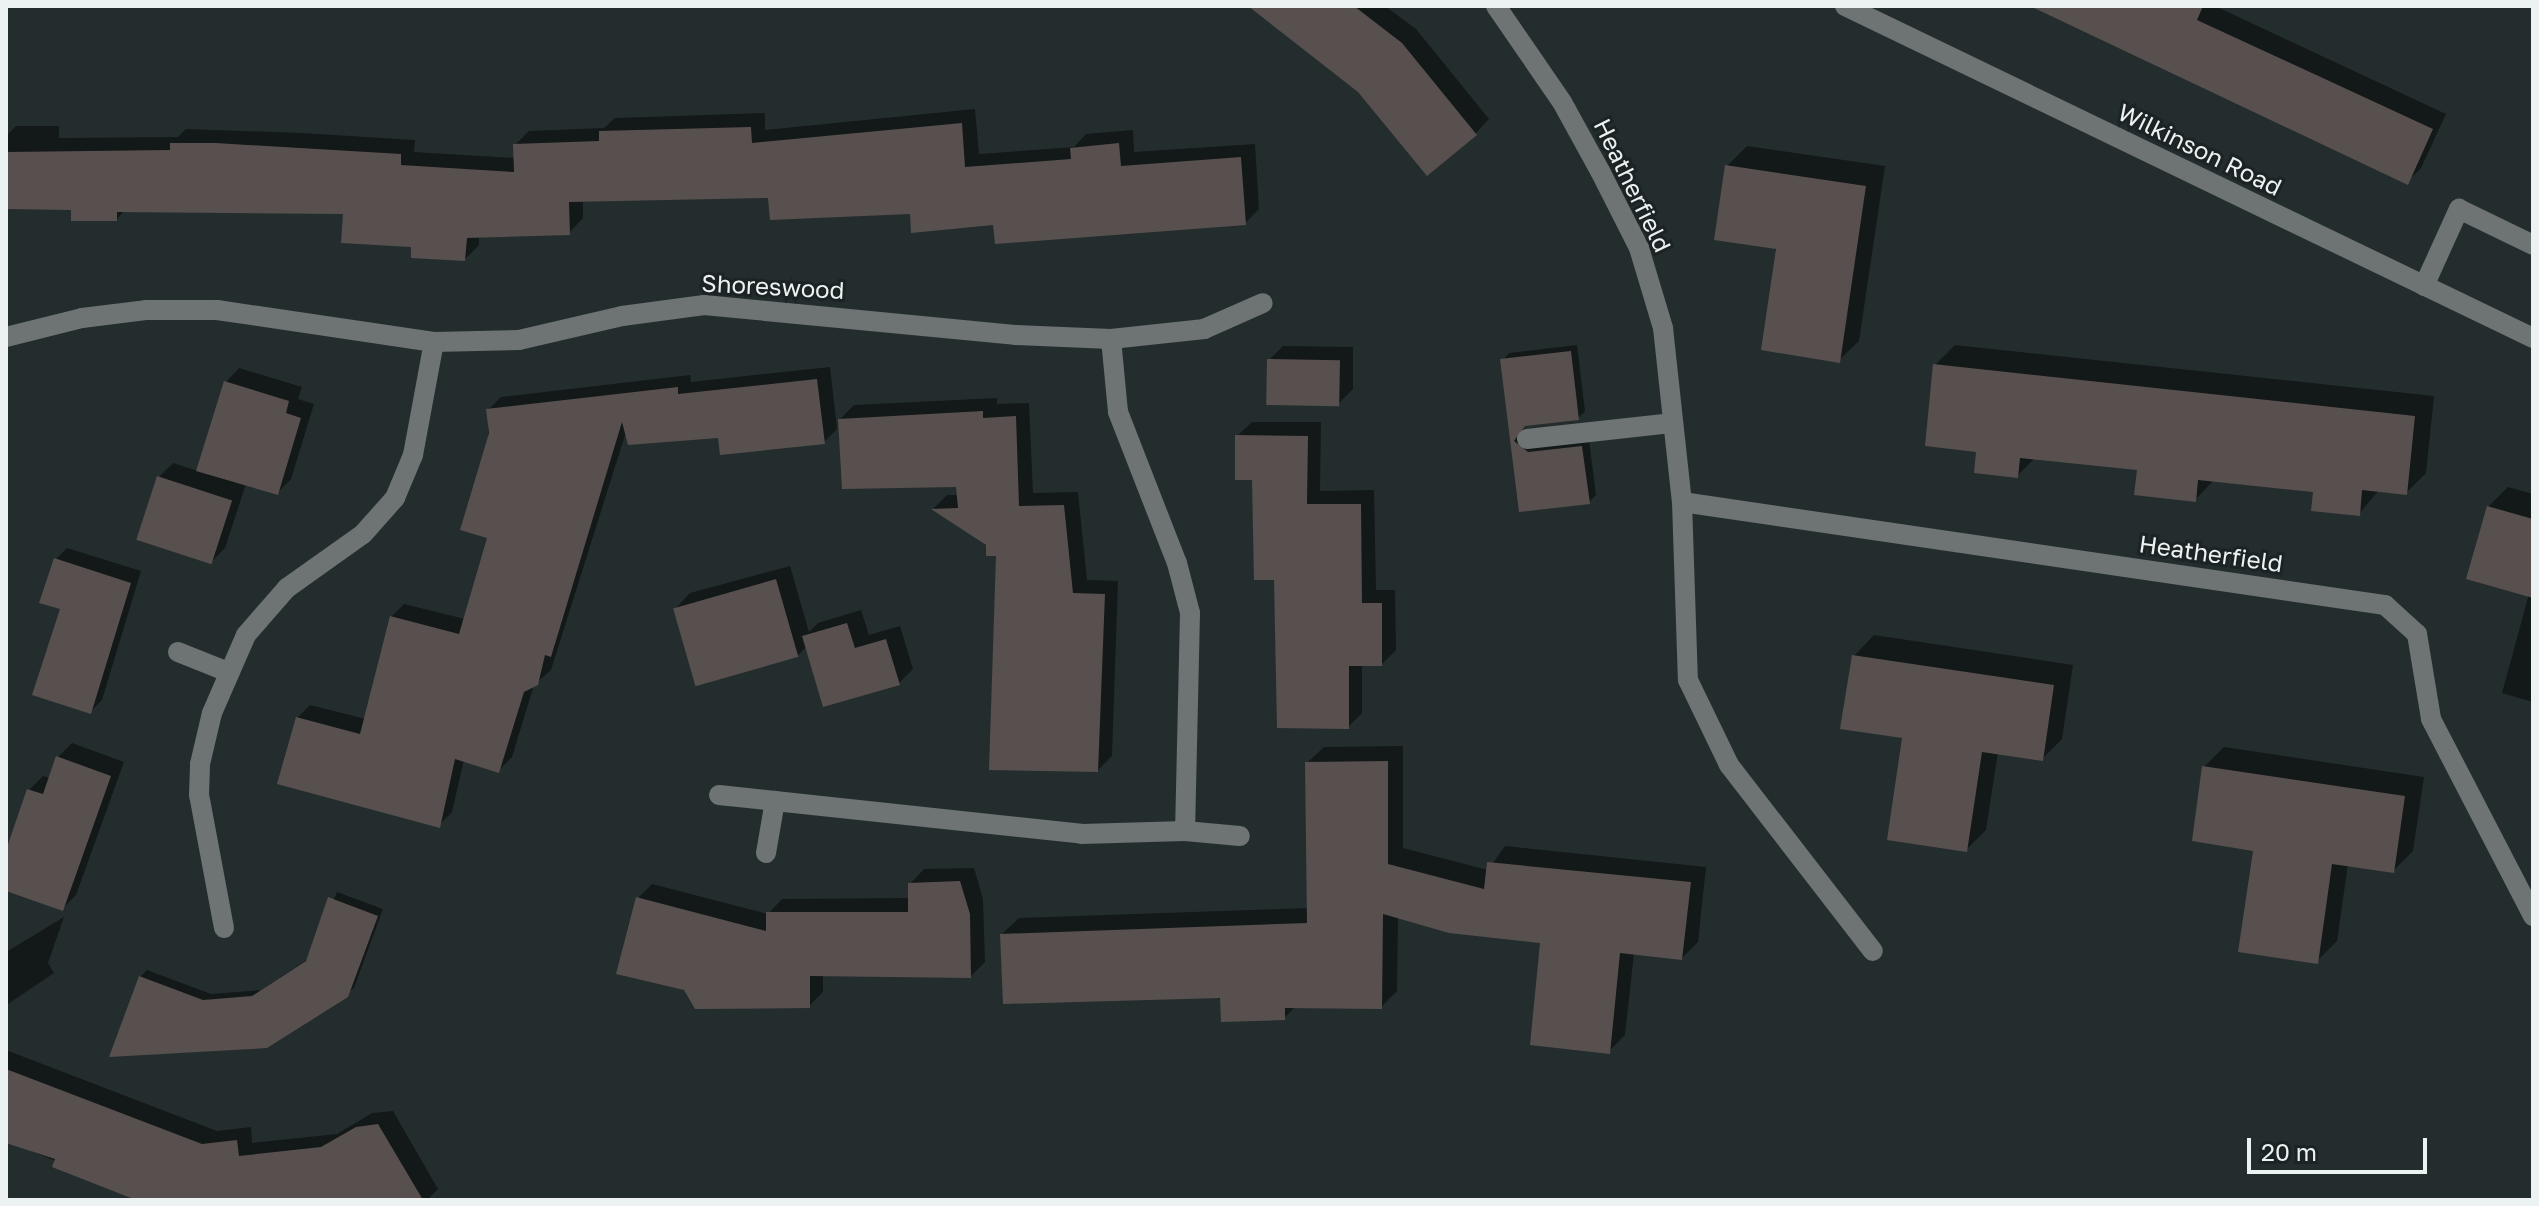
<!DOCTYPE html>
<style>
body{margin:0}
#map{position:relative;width:2539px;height:1206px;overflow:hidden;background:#242d2e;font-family:"Golos Text",sans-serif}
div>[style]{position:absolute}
.shadow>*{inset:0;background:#0007}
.building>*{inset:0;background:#58504e;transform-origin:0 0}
.minor>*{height:20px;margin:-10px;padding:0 10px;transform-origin:10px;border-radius:10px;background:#6e7373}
span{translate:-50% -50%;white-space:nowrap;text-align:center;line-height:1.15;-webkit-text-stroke:6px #1b2324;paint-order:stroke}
.street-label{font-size:24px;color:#ecf2f2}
.frame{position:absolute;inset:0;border:8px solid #ecf2f2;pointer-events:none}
.scale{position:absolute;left:2247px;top:1138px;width:180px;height:36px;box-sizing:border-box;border:4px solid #ecf2f2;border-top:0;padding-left:10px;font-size:24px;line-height:28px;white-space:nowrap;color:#ecf2f2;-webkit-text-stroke:6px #1b2324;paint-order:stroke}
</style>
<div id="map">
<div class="shadow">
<i style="clip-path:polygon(1250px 6px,1385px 6px,1416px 29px,1489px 119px,1476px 133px,1360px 90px)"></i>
<i style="clip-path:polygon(2033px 6px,2215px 6px,2446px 114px,2421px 168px,2407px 182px)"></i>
<i style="clip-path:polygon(975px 109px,979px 154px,1074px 147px,1086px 134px,1133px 130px,1134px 152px,1255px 144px,1259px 209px,1245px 223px,995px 223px,770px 196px,583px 200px,583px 218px,569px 233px,479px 236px,479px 245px,465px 259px,414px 245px,345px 213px,125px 210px,117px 219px,73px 208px,6px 207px,6px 136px,16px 126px,59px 126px,59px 138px,178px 137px,186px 129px,302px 133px,415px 140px,414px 152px,515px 158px,515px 145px,529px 131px,604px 128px,615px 118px,765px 113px,765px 130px)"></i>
<i style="clip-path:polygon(1747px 146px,1885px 166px,1859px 341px,1839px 360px,1727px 166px)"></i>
<i style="clip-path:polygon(1577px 345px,1585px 411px,1578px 418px,1526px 424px,1520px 433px,1589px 440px,1596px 495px,1589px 502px,1520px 510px,1503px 360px,1509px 353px)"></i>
<i style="clip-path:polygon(1955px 345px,2434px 396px,2426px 473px,2406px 493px,2379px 490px,2359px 514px,2315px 491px,2214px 480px,2195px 500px,2139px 468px,2036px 457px,2017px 476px,1978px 450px,1935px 365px)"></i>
<i style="clip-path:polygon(1283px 346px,1353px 347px,1353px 389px,1339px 403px,1269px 360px)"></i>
<i style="clip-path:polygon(830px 367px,837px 429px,824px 442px,626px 432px,551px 670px,534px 685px,512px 757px,499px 770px,464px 760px,452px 812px,439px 825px,297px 718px,310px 705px,366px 719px,391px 617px,404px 604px,465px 619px,490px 537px,488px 410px,501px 397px,690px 375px,691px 382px)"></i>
<i style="clip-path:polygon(239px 368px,302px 387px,298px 399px,314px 404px,291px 479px,277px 493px,246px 484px,225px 548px,211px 562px,159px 477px,173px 463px,198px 471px,225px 383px)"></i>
<i style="clip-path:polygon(997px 398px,997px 404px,1029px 403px,1033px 493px,1078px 492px,1087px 580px,1118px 581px,1112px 756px,1098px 770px,998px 554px,934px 508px,947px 495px,959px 495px,958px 484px,840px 419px,854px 405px)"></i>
<i style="clip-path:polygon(1252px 422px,1321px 422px,1320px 491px,1374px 490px,1376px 590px,1395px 590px,1396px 650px,1382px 664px,1362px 664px,1362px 713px,1348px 727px,1276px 578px,1254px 479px,1237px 436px)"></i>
<i style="clip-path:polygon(2508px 487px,2533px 494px,2533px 702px,2502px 693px,2529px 594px,2488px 507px)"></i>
<i style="clip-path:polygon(67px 548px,141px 571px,102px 700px,90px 712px,56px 559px)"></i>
<i style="clip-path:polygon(790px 566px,809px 632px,818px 623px,861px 610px,869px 635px,900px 626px,913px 669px,899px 683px,807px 646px,797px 656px,676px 608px,690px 593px)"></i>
<i style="clip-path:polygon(1874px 635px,2073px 665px,2062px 739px,2042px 759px,1998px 752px,1986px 830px,1966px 850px,1854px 656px)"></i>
<i style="clip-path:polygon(72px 743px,124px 762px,76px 895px,62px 909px,6px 889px,6px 856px,29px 790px,43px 776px,50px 778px,58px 757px)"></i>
<i style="clip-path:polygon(1403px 746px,1403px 848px,1488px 870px,1505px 846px,1706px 867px,1698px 942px,1682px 958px,1634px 953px,1625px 1035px,1609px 1051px,1543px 941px,1398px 916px,1397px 991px,1381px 1007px,1296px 1006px,1284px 1018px,1002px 934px,1019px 918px,1309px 908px,1307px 763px,1324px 747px)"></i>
<i style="clip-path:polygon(2224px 747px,2424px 777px,2413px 851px,2393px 871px,2348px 864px,2337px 941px,2317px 961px,2204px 767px)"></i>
<i style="clip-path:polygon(974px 868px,983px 899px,985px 962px,971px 976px,823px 974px,823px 992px,809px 1006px,638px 898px,652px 884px,768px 914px,782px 899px,910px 898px,910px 884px,924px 869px)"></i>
<i style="clip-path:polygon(337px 892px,383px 909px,354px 988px,266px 1046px,140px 977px,147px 970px,211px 994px,261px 990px,308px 959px)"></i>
<i style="clip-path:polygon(64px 917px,48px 963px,54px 973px,8px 1004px,6px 952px)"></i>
<i style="clip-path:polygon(6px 1050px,217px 1131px,251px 1127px,252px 1143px,337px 1134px,372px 1113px,393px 1111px,438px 1189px,427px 1200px,153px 1200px,6px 1141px)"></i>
</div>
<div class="building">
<i style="clip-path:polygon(1248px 6px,1354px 6px,1402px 43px,1477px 135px,1427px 176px,1358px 92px)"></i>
<i style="clip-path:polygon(2030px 6px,2203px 6px,2197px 20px,2433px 129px,2408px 185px)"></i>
<i style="clip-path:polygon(962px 123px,965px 167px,1071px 159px,1070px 148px,1119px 143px,1121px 166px,1241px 157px,1246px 225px,995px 244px,993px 225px,911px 233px,910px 214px,770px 220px,768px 198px,569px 202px,570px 235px,467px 238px,465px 261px,411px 258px,411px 247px,341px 243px,343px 214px,117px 212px,117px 221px,71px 221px,71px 210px,6px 209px,6px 152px,170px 150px,170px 143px,216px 143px,401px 154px,401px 165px,514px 172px,513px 144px,599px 141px,599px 131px,751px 127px,752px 143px)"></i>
<i style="clip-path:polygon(1725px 165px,1866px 186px,1840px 363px,1761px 350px,1776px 249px,1714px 240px)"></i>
<i style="clip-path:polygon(1571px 351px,1579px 420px,1525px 426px,1514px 441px,1528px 452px,1582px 446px,1590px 504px,1519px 512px,1500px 359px)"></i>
<i style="left:1267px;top:359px;width:73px;height:46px;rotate:1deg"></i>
<i style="clip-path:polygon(1933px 364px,2415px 416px,2407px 495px,2362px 490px,2360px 516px,2311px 511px,2313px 492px,2198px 480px,2196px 502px,2134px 495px,2137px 470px,2020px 458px,2018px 478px,1974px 473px,1976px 452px,1925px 446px)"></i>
<i style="clip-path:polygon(817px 379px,825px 444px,720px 455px,718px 438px,628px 445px,622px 422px,551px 657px,545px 655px,538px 685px,524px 692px,499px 773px,455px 759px,440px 828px,277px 784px,296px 717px,360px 734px,390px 616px,459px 634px,487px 538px,460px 530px,489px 433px,486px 409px,678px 387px,678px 394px)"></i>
<i style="clip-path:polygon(224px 381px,289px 401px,286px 413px,301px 418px,278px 495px,196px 471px)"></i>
<i style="clip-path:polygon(983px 411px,983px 418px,1016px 416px,1019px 506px,1064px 505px,1073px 593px,1105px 594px,1098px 772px,989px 770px,996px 556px,986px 556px,986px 545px,931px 509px,958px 508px,956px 487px,842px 489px,838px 419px)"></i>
<i style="clip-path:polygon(1235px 435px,1308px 436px,1307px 504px,1361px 504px,1362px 603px,1382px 603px,1382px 666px,1349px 666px,1349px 729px,1277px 728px,1274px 580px,1254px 580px,1252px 480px,1235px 480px)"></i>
<i style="left:157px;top:476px;width:79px;height:67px;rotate:18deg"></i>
<i style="clip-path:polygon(2487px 506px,2533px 519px,2533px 598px,2466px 579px)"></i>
<i style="clip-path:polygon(54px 558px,131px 583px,91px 714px,32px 695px,60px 609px,39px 603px)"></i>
<i style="left:776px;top:579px;width:81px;height:107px;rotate:74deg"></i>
<i style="clip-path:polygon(847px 623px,855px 648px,886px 639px,900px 685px,823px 707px,802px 636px)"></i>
<i style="clip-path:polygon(1852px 655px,2054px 685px,2043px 761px,1982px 752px,1967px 852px,1887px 840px,1902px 738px,1840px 729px)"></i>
<i style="clip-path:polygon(56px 756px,111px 776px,63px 911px,6px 891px,6px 850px,27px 789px,43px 794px)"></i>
<i style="clip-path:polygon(1388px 761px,1388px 864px,1484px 889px,1487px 862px,1691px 882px,1682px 960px,1620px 953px,1610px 1054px,1530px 1045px,1540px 943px,1449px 933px,1383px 914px,1382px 1009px,1285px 1008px,1285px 1020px,1221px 1022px,1220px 998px,1003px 1004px,1000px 934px,1307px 923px,1305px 762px)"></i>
<i style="clip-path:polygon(2202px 766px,2405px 796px,2394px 873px,2332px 864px,2318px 964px,2238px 952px,2253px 851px,2192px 841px)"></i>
<i style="clip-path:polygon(960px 881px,970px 914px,971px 978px,810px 976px,810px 1008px,695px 1009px,684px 990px,616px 974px,636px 897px,766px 931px,766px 912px,908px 912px,908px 883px)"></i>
<i style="clip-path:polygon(328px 897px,378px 916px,348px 997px,267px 1048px,109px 1057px,139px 976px,203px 1000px,252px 996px,306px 961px)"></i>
<i style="clip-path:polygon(6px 1069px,202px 1144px,237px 1140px,239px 1156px,321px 1147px,356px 1127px,378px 1124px,423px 1200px,136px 1200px,52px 1167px,55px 1159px,6px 1143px)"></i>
</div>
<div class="minor">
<i style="left:1496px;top:6px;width:116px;rotate:55.5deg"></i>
<i style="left:1562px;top:102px;width:79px;rotate:61.2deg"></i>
<i style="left:1600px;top:171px;width:86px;rotate:63.1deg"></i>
<i style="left:1639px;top:248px;width:84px;rotate:73.3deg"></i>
<i style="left:1663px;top:328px;width:175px;rotate:83.8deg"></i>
<i style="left:1682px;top:502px;width:178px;rotate:88.1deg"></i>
<i style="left:1688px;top:680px;width:94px;rotate:64.2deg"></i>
<i style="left:1729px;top:765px;width:235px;rotate:52.3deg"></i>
<i style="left:1845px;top:6px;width:764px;rotate:25.76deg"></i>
<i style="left:2424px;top:286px;width:85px;rotate:-65.6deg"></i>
<i style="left:2459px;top:209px;width:82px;rotate:25.9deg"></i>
<i style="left:6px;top:337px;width:78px;rotate:-14deg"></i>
<i style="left:82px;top:318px;width:64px;rotate:-7.1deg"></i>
<i style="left:146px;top:310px;width:71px"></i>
<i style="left:217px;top:310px;width:219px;rotate:8.4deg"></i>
<i style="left:434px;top:342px;width:85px;rotate:-1.3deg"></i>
<i style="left:519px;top:340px;width:106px;rotate:-13.1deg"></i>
<i style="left:622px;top:316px;width:83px;rotate:-7.6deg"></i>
<i style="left:704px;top:305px;width:312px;rotate:5.5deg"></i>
<i style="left:1015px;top:335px;width:96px;rotate:2.4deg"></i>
<i style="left:1111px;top:339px;width:94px;rotate:-6.1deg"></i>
<i style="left:1204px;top:329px;width:64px;rotate:-23.8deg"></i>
<i style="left:1111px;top:339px;width:73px;rotate:84.5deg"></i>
<i style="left:1118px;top:412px;width:162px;rotate:68.7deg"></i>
<i style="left:1177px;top:563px;width:52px;rotate:75.4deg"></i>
<i style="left:1190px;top:613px;width:218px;rotate:91.3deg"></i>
<i style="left:1527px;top:439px;width:147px;rotate:-6.3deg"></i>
<i style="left:1682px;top:502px;width:711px;rotate:8.34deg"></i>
<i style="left:2385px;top:605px;width:43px;rotate:42.2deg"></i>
<i style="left:2417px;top:634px;width:86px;rotate:80.6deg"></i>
<i style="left:2431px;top:719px;width:222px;rotate:62.6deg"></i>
<i style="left:178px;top:652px;width:54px;rotate:21.8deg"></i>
<i style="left:719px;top:795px;width:364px;rotate:6.1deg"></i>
<i style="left:1081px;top:834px;width:104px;rotate:-1.7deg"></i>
<i style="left:1185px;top:831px;width:55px;rotate:5.2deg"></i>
<i style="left:766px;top:853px;width:53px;rotate:-80.2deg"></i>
<i style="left:224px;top:928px;width:135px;rotate:-100.6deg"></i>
<i style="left:199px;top:795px;width:31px;rotate:-88deg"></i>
<i style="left:200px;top:764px;width:52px;rotate:-76.8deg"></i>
<i style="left:212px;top:713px;width:85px;rotate:-66.4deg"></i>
<i style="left:246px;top:635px;width:62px;rotate:-48.9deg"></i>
<i style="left:287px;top:588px;width:93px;rotate:-35.4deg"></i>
<i style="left:363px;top:534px;width:48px;rotate:-48.4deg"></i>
<i style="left:395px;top:498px;width:47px;rotate:-67.3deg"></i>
<i style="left:413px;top:455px;width:115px;rotate:-79.5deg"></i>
</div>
<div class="street-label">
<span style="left:2200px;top:149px;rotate:26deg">Wilkinson Road</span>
<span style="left:1633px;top:185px;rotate:64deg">Heatherfield</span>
<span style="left:773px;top:286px;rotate:3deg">Shoreswood</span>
<span style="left:2211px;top:553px;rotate:8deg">Heatherfield</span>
</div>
<div class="frame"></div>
<div class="scale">20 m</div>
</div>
